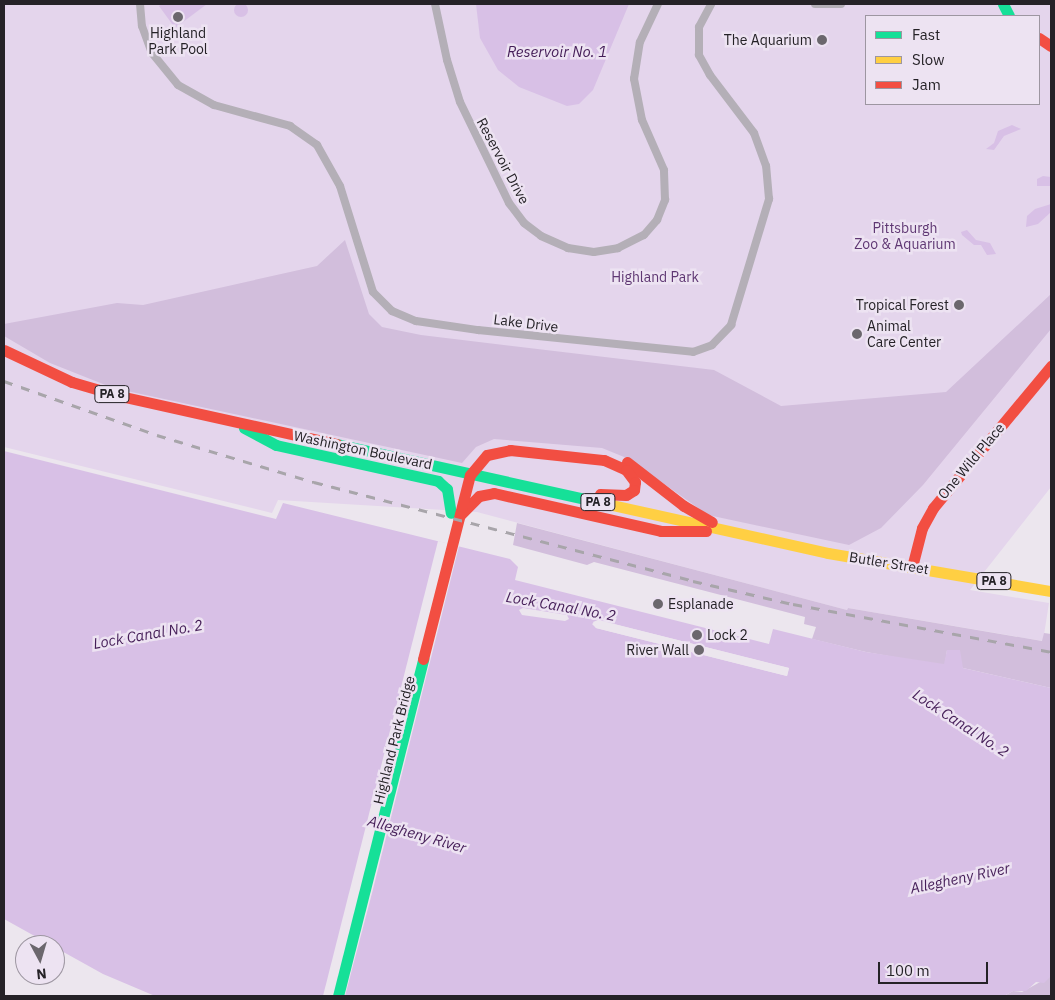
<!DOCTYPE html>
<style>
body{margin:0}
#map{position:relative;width:1055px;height:1000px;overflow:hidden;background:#ece6ee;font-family:"IBM Plex Sans",sans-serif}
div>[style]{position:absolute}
.green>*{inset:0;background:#e4d5ec}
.forest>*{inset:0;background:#d2bedc}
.water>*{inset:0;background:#d8c0e6}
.round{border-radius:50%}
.pier>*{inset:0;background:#ece6ee}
.street>*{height:8px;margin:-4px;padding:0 4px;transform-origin:4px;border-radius:4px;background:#b4afb7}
.fast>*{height:11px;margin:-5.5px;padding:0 5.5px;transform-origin:5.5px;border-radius:5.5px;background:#16e098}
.slow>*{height:11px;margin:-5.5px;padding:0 5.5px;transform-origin:5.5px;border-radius:5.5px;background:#ffcf43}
.jam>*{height:11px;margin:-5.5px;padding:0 5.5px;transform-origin:5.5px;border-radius:5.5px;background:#f24e42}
.rail>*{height:2.5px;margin-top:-1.25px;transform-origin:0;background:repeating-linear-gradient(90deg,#a8a5aa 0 9px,transparent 0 18px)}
.dots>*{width:14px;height:14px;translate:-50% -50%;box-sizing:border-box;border:2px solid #ede3f2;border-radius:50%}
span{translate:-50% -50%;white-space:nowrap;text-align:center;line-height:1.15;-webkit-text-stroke:5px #ede3f2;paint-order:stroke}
.shield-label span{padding:1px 4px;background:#ede3f2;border:1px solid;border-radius:4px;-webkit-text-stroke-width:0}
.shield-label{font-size:12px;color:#252227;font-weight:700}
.poi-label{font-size:14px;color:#252227}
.right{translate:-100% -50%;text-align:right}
.left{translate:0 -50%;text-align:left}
.street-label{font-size:14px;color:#252227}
.park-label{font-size:14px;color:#5f3773}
.water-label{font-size:15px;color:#451e58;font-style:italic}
.frame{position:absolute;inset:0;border:5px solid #252227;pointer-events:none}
.legend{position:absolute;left:865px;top:15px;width:175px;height:90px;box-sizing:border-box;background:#ede3f2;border:1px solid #9d96a1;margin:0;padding:6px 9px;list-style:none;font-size:15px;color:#252227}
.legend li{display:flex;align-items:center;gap:10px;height:25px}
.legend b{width:25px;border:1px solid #9d96a1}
.north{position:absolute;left:15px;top:935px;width:50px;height:50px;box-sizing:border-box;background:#ede3f2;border:1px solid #9d96a1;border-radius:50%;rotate:174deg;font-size:14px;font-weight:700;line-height:20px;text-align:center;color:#252227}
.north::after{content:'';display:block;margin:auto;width:18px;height:22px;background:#6b676d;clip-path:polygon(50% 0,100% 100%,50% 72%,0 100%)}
.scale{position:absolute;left:878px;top:962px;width:110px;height:22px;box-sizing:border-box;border:2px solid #252227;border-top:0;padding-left:6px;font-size:15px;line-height:18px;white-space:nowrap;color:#252227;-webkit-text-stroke:4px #ede3f2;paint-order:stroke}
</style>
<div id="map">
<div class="green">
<i style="clip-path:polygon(evenodd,4px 4px,1051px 4px,1051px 487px,970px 590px,1049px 603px,1043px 641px,848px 608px,847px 610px,477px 512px,278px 500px,272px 513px,4px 447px,4px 4px,866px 16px,1039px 16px,1039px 104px,866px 104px,866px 16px)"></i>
</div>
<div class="forest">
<i style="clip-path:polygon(345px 240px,369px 314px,382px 327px,421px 335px,714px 370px,781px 406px,946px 392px,1051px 294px,1051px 329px,923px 485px,881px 528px,849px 545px,708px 515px,629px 459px,602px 448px,494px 439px,476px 447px,462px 463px,113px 388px,50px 363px,4px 336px,4px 324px,117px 303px,143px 305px,317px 266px)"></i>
<i style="clip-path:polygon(517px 523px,847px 610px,848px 608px,1042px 641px,1044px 633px,1051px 634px,1051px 688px,963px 668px,947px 650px,945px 664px,934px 664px,866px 652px,812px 639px,816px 627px,804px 624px,805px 617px,594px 562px,587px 565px,513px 545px)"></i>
<i style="clip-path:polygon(1051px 976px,1051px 996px,1004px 996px,1013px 991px,1022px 992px)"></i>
</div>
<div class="water">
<i class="round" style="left:234px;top:3px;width:14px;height:14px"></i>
<i style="clip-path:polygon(162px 4px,207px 4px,175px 28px,159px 6px)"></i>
<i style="clip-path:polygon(476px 4px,629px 4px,593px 90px,579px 104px,567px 106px,519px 87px,498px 70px,480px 38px)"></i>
<i style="clip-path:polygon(1012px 125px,1021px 129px,1004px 136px,994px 150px,986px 149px,994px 143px,998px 131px)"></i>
<i style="clip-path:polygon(1043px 176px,1051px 177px,1051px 186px,1037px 186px,1037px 179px)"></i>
<i style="clip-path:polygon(1051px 204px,1051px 212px,1038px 224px,1026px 227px,1027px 216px,1035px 209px)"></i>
<i style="clip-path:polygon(967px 230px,976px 240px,990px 243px,996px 254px,987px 255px,981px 245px,974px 245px,962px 235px,961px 232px)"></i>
<i style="clip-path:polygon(evenodd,4px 451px,276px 519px,283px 503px,510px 559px,518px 567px,515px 580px,769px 644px,773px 629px,866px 652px,944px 664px,947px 650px,960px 650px,963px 668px,1051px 688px,1051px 976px,1044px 983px,1036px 982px,1026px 991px,1013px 991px,1004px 996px,155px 996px,103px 974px,4px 919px,4px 451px,598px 620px,789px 668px,787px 676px,596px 628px,592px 624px,598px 620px)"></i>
</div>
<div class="pier">
<i style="clip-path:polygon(438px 541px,459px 546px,372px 893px,345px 996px,323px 996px)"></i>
<i style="clip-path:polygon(523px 608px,567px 615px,569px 619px,565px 621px,522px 615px,519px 610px)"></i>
<i style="clip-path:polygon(evenodd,598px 620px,789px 668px,787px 676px,596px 628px,593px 622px,598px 620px,598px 623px,786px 670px,785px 673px,595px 624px,598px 623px)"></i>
</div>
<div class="street">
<i style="left:140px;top:4px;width:22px;rotate:85deg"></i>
<i style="left:142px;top:26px;width:29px;rotate:70deg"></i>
<i style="left:152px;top:53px;width:41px;rotate:50.9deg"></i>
<i style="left:178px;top:85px;width:41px;rotate:29.1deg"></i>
<i style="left:214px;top:105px;width:79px;rotate:15.4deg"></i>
<i style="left:290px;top:126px;width:33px;rotate:35deg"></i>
<i style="left:317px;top:145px;width:47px;rotate:60.7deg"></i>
<i style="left:340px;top:186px;width:111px;rotate:72.7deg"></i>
<i style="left:373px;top:292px;width:27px;rotate:45deg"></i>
<i style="left:392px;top:311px;width:26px;rotate:23deg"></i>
<i style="left:416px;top:321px;width:63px;rotate:8.3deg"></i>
<i style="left:478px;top:330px;width:216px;rotate:5.8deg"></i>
<i style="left:693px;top:352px;width:20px;rotate:-20deg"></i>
<i style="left:712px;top:345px;width:28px;rotate:-46deg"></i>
<i style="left:731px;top:325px;width:132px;rotate:-73.2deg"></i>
<i style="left:769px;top:199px;width:33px;rotate:-95deg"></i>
<i style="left:766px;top:166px;width:35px;rotate:-110deg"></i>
<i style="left:754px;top:133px;width:73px;rotate:-127.2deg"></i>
<i style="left:710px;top:75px;width:23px;rotate:-119deg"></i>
<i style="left:699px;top:55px;width:28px;rotate:-90deg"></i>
<i style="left:699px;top:27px;width:26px;rotate:-62deg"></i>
<i style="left:435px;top:4px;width:57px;rotate:77.9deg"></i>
<i style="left:447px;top:60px;width:44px;rotate:72.8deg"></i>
<i style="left:460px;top:102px;width:112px;rotate:64.1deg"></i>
<i style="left:509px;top:203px;width:25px;rotate:53deg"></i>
<i style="left:524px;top:223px;width:21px;rotate:37deg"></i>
<i style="left:541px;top:236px;width:30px;rotate:24deg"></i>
<i style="left:568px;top:248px;width:26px;rotate:9deg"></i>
<i style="left:594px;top:252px;width:24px;rotate:-9deg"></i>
<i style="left:618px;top:248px;width:29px;rotate:-27deg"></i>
<i style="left:644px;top:235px;width:20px;rotate:-49deg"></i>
<i style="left:657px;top:220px;width:22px;rotate:-68deg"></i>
<i style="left:665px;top:200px;width:30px;rotate:-92deg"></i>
<i style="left:664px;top:170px;width:55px;rotate:-113.7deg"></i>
<i style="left:642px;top:120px;width:42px;rotate:-101deg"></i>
<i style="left:634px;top:79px;width:37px;rotate:-81deg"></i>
<i style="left:640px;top:42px;width:42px;rotate:-64.7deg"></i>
<i style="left:815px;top:4px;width:26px"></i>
</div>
<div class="fast">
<i style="left:1003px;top:4px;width:13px;rotate:63deg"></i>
<i style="left:244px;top:428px;width:36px;rotate:28deg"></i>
<i style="left:276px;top:445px;width:166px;rotate:12.5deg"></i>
<i style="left:438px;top:481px;width:12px;rotate:42deg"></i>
<i style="left:447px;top:489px;width:24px;rotate:81deg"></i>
<i style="left:337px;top:444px;width:272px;rotate:12.5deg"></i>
<i style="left:338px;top:996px;width:348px;rotate:-75.8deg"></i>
</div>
<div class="slow">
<i style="left:603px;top:503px;width:230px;rotate:12.5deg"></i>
<i style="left:828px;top:553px;width:226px;rotate:9.7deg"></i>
</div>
<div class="jam">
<i style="left:1039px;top:38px;width:14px;rotate:34deg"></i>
<i style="left:4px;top:350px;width:75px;rotate:25.2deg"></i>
<i style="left:72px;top:382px;width:50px;rotate:16.3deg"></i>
<i style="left:120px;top:396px;width:222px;rotate:12.5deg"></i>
<i style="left:627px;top:462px;width:72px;rotate:37.7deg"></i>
<i style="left:684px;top:506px;width:32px;rotate:30deg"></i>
<i style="left:460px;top:515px;width:27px;rotate:-45deg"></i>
<i style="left:479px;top:496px;width:15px;rotate:-11deg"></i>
<i style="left:494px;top:493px;width:171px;rotate:12.8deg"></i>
<i style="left:661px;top:531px;width:45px"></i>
<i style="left:912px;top:567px;width:40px;rotate:-75.6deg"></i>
<i style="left:922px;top:528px;width:23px;rotate:-61deg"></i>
<i style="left:933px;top:508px;width:185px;rotate:-50.3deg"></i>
<i style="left:423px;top:659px;width:190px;rotate:-75.7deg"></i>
<i style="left:470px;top:475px;width:26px;rotate:-50deg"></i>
<i style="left:487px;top:455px;width:24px;rotate:-12deg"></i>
<i style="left:510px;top:450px;width:95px;rotate:6.1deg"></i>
<i style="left:604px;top:460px;width:24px;rotate:24deg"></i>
<i style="left:626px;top:470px;width:15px;rotate:53deg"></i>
<i style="left:635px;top:482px;width:8px;rotate:97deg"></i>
<i style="left:634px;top:490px;width:9px;rotate:148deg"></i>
<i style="left:626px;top:495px;width:26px;rotate:-178deg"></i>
</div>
<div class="rail">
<i style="left:4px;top:381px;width:162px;rotate:19.4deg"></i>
<i style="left:157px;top:435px;width:164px;rotate:16.7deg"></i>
<i style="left:314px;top:482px;width:392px;rotate:14.6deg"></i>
<i style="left:693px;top:581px;width:103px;rotate:13deg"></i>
<i style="left:793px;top:604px;width:262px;rotate:10.5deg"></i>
</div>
<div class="dots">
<i style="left:178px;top:17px;background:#6b676d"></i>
<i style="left:822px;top:40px;background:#6b676d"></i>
<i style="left:959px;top:305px;background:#6b676d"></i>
<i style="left:857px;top:334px;background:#6b676d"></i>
<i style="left:658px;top:604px;background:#6b676d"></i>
<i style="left:697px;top:635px;background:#6b676d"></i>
<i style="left:699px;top:650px;background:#6b676d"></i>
</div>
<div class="shield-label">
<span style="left:112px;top:394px">PA 8</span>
<span style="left:598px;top:502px">PA 8</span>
<span style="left:994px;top:581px">PA 8</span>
</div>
<div class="poi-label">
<span style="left:178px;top:41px">Highland<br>Park Pool</span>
<span class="right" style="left:812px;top:40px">The Aquarium</span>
<span class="right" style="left:949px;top:305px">Tropical Forest</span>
<span class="left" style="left:867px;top:334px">Animal<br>Care Center</span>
<span class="left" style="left:668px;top:604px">Esplanade</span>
<span class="left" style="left:707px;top:635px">Lock 2</span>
<span class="right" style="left:689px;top:650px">River Wall</span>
</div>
<div class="street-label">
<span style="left:503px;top:161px;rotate:62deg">Reservoir Drive</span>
<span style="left:526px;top:323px;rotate:7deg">Lake Drive</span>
<span style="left:363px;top:450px;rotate:12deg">Washington Boulevard</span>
<span style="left:971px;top:461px;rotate:-50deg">One Wild Place</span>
<span style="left:889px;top:563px;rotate:9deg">Butler Street</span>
<span style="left:394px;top:740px;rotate:-76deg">Highland Park Bridge</span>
</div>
<div class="park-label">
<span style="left:905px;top:236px">Pittsburgh<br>Zoo &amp; Aquarium</span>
<span style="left:655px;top:277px">Highland Park</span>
</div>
<div class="water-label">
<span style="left:557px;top:52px">Reservoir No. 1</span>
<span style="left:561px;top:606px;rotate:10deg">Lock Canal No. 2</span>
<span style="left:148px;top:634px;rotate:-10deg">Lock Canal No. 2</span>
<span style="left:961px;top:723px;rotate:33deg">Lock Canal No. 2</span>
<span style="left:417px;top:834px;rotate:16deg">Allegheny River</span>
<span style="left:960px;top:878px;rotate:-12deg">Allegheny River</span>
</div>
<div class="frame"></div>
<ul class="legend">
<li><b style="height:6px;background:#16e098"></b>Fast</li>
<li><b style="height:6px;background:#ffcf43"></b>Slow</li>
<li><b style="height:6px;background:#f24e42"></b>Jam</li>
</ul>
<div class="north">N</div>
<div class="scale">100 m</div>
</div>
